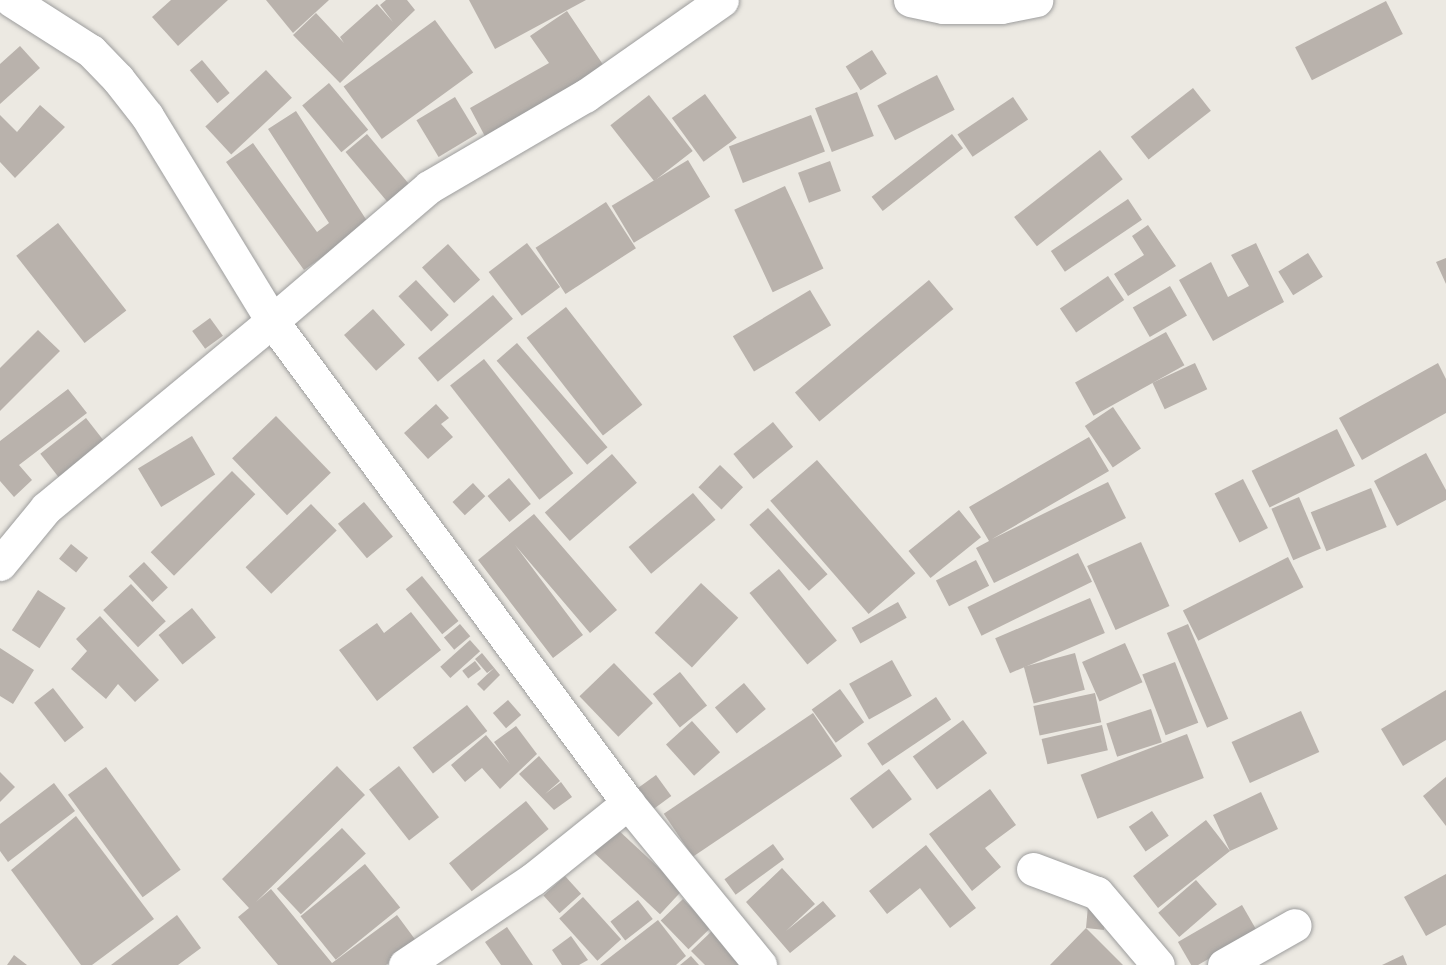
<!DOCTYPE html>
<style>
body{margin:0}
#map{position:relative;width:1446px;height:965px;overflow:hidden;background:#ece9e2;font-family:"Sofia Sans Condensed",sans-serif}
div>[style]{position:absolute}
.building>*{inset:0;background:#b9b2ac;transform-origin:0 0}
.roads{filter:drop-shadow(0 0 2px #9d9d9d) drop-shadow(0 0 2px #9d9d9d)}
.minor>*{height:33px;margin:-16.5px;padding:0 16.5px;transform-origin:16.5px;border-radius:16.5px;background:#fff}
.tertiary>*{height:33px;margin:-16.5px;padding:0 16.5px;transform-origin:16.5px;border-radius:16.5px;background:#fff}
span{translate:-50% -50%;white-space:nowrap;text-align:center;line-height:1.15;-webkit-text-stroke:4.5px #fff;paint-order:stroke}
</style>
<div id="map">
<div class="building">
<i style="clip-path:polygon(171px 0,228px 0,178px 46px,152px 17px)"></i>
<i style="clip-path:polygon(266px 0,329px 0,293px 33px)"></i>
<i style="clip-path:polygon(386px 0,407px 0,415px 10px,340px 83px,293px 35px,316px 13px,344px 43px,340px 37px,377px 4px,393px 22px,380px 5px)"></i>
<i style="clip-path:polygon(469px 0,586px 0,495px 49px)"></i>
<i style="left:1386px;top:1px;width:37px;height:102px;rotate:63deg"></i>
<i style="clip-path:polygon(567px 11px,608px 72px,488px 142px,470px 108px,549px 63px,530px 36px)"></i>
<i style="left:435px;top:20px;width:65px;height:113px;rotate:54deg"></i>
<i style="clip-path:polygon(20px 46px,40px 68px,0 104px,0 64px)"></i>
<i style="left:872px;top:50px;width:28px;height:31px;rotate:58deg"></i>
<i style="left:202px;top:60px;width:43px;height:16px;rotate:50deg"></i>
<i style="left:266px;top:70px;width:38px;height:83px;rotate:47deg"></i>
<i style="left:937px;top:75px;width:39px;height:67px;rotate:63deg"></i>
<i style="left:329px;top:83px;width:61px;height:35px;rotate:50deg"></i>
<i style="left:1193px;top:88px;width:29px;height:79px;rotate:52deg"></i>
<i style="left:857px;top:92px;width:47px;height:45px;rotate:69deg"></i>
<i style="left:705px;top:94px;width:54px;height:41px;rotate:54deg"></i>
<i style="left:649px;top:95px;width:71px;height:49px;rotate:52deg"></i>
<i style="left:455px;top:97px;width:43px;height:45px;rotate:59deg"></i>
<i style="left:1013px;top:97px;width:27px;height:67px;rotate:56deg"></i>
<i style="clip-path:polygon(40px 105px,65px 127px,15px 178px,0 162px,0 115px,17px 132px)"></i>
<i style="clip-path:polygon(296px 111px,369px 224px,304px 270px,226px 162px,253px 143px,317px 232px,329px 223px,268px 129px)"></i>
<i style="left:811px;top:115px;width:39px;height:88px;rotate:69deg"></i>
<i style="left:367px;top:134px;width:65px;height:28px;rotate:50deg"></i>
<i style="left:952px;top:134px;width:18px;height:102px;rotate:52deg"></i>
<i style="left:1100px;top:150px;width:37px;height:109px;rotate:52deg"></i>
<i style="left:688px;top:160px;width:43px;height:89px;rotate:59deg"></i>
<i style="left:830px;top:161px;width:32px;height:34px;rotate:70deg"></i>
<i style="left:785px;top:186px;width:91px;height:56px;rotate:65deg"></i>
<i style="left:1128px;top:199px;width:25px;height:93px;rotate:56deg"></i>
<i style="left:606px;top:202px;width:55px;height:84px;rotate:57deg"></i>
<i style="left:58px;top:223px;width:111px;height:53px;rotate:52deg"></i>
<i style="clip-path:polygon(1148px 225px,1176px 266px,1128px 296px,1114px 274px,1144px 255px,1132px 236px)"></i>
<i style="left:527px;top:243px;width:55px;height:48px;rotate:53deg"></i>
<i style="clip-path:polygon(1256px 243px,1284px 302px,1213px 341px,1179px 280px,1211px 262px,1228px 297px,1249px 286px,1231px 255px)"></i>
<i style="left:448px;top:244px;width:48px;height:35px;rotate:48deg"></i>
<i style="left:1308px;top:253px;width:28px;height:35px;rotate:58deg"></i>
<i style="clip-path:polygon(1446px 258px,1446px 284px,1436px 262px)"></i>
<i style="left:1108px;top:276px;width:29px;height:58px;rotate:56deg"></i>
<i style="left:416px;top:280px;width:48px;height:24px;rotate:47deg"></i>
<i style="left:929px;top:280px;width:38px;height:175px;rotate:50deg"></i>
<i style="left:1170px;top:286px;width:34px;height:43px;rotate:60deg"></i>
<i style="left:810px;top:290px;width:41px;height:90px;rotate:59deg"></i>
<i style="left:493px;top:295px;width:31px;height:98px;rotate:50deg"></i>
<i style="left:566px;top:307px;width:124px;height:50px;rotate:52deg"></i>
<i style="left:373px;top:309px;width:48px;height:39px;rotate:48deg"></i>
<i style="left:210px;top:318px;width:22px;height:22px;rotate:54deg"></i>
<i style="clip-path:polygon(38px 330px,60px 351px,0 411px,0 368px)"></i>
<i style="left:1166px;top:332px;width:38px;height:104px;rotate:61deg"></i>
<i style="left:517px;top:343px;width:138px;height:27px;rotate:49deg"></i>
<i style="left:484px;top:359px;width:145px;height:43px;rotate:52deg"></i>
<i style="left:1195px;top:363px;width:29px;height:47px;rotate:65deg"></i>
<i style="clip-path:polygon(1438px 363px,1446px 379px,1446px 413px,1362px 460px,1339px 418px)"></i>
<i style="clip-path:polygon(68px 389px,87px 413px,19px 465px,32px 480px,14px 497px,0 481px,0 441px)"></i>
<i style="clip-path:polygon(436px 404px,449px 418px,441px 424px,453px 437px,428px 459px,404px 433px)"></i>
<i style="left:1113px;top:407px;width:50px;height:34px;rotate:56deg"></i>
<i style="left:276px;top:416px;width:79px;height:61px;rotate:46deg"></i>
<i style="left:86px;top:418px;width:33px;height:58px;rotate:52deg"></i>
<i style="left:773px;top:422px;width:32px;height:51px;rotate:51deg"></i>
<i style="left:1337px;top:429px;width:41px;height:95px;rotate:64deg"></i>
<i style="left:192px;top:436px;width:45px;height:63px;rotate:59deg"></i>
<i style="clip-path:polygon(1089px 437px,1109px 471px,992px 539px,1108px 482px,1126px 518px,994px 583px,976px 548px,989px 541px,969px 507px)"></i>
<i style="clip-path:polygon(1426px 453px,1446px 490px,1446px 500px,1397px 526px,1374px 481px)"></i>
<i style="left:612px;top:454px;width:38px;height:89px;rotate:49deg"></i>
<i style="left:817px;top:460px;width:150px;height:62px;rotate:49deg"></i>
<i style="left:720px;top:465px;width:32px;height:31px;rotate:44deg"></i>
<i style="left:232px;top:471px;width:33px;height:115px;rotate:45deg"></i>
<i style="left:509px;top:478px;width:34px;height:28px;rotate:50deg"></i>
<i style="left:1243px;top:479px;width:55px;height:32px;rotate:63deg"></i>
<i style="left:473px;top:483px;width:18px;height:28px;rotate:47deg"></i>
<i style="left:1371px;top:488px;width:42px;height:65px;rotate:68deg"></i>
<i style="left:693px;top:493px;width:35px;height:84px;rotate:50deg"></i>
<i style="left:1299px;top:497px;width:56px;height:30px;rotate:67deg"></i>
<i style="left:364px;top:502px;width:45px;height:34px;rotate:50deg"></i>
<i style="left:311px;top:504px;width:37px;height:91px;rotate:46deg"></i>
<i style="left:768px;top:508px;width:89px;height:25px;rotate:48deg"></i>
<i style="left:959px;top:510px;width:35px;height:65px;rotate:51deg"></i>
<i style="clip-path:polygon(534px 514px,617px 610px,590px 633px,515px 545px,583px 635px,553px 658px,478px 560px)"></i>
<i style="left:1141px;top:542px;width:70px;height:59px;rotate:66deg"></i>
<i style="left:71px;top:544px;width:22px;height:19px;rotate:39deg"></i>
<i style="left:1078px;top:553px;width:32px;height:123px;rotate:64deg"></i>
<i style="left:1288px;top:557px;width:34px;height:118px;rotate:63deg"></i>
<i style="left:976px;top:560px;width:29px;height:45px;rotate:63deg"></i>
<i style="left:144px;top:562px;width:35px;height:21px;rotate:47deg"></i>
<i style="left:779px;top:569px;width:92px;height:38px;rotate:51deg"></i>
<i style="left:422px;top:576px;width:58px;height:21px;rotate:51deg"></i>
<i style="left:701px;top:583px;width:51px;height:68px;rotate:43deg"></i>
<i style="left:131px;top:584px;width:51px;height:38px;rotate:47deg"></i>
<i style="left:38px;top:590px;width:33px;height:48px;rotate:33deg"></i>
<i style="left:1090px;top:598px;width:38px;height:103px;rotate:67deg"></i>
<i style="left:898px;top:602px;width:18px;height:53px;rotate:61deg"></i>
<i style="left:192px;top:608px;width:38px;height:43px;rotate:51deg"></i>
<i style="clip-path:polygon(411px 612px,441px 650px,377px 701px,339px 650px,377px 623px,384px 633px)"></i>
<i style="clip-path:polygon(100px 616px,159px 680px,135px 702px,118px 684px,106px 699px,71px 669px,87px 651px,76px 639px)"></i>
<i style="left:460px;top:624px;width:16px;height:21px;rotate:50deg"></i>
<i style="left:1188px;top:624px;width:103px;height:23px;rotate:67deg"></i>
<i style="left:470px;top:640px;width:15px;height:40px;rotate:48deg"></i>
<i style="left:1125px;top:643px;width:43px;height:47px;rotate:66deg"></i>
<i style="clip-path:polygon(0 648px,34px 670px,13px 704px,0 696px)"></i>
<i style="clip-path:polygon(482px 653px,500px 675px,484px 691px,477px 684px,494px 668px,487px 673px,475px 659px)"></i>
<i style="left:1075px;top:653px;width:38px;height:53px;rotate:75deg"></i>
<i style="left:892px;top:660px;width:41px;height:49px;rotate:61deg"></i>
<i style="left:475px;top:661px;width:10px;height:16px;rotate:53deg"></i>
<i style="left:1175px;top:662px;width:65px;height:35px;rotate:69deg"></i>
<i style="left:614px;top:663px;width:56px;height:48px;rotate:46deg"></i>
<i style="left:680px;top:672px;width:43px;height:35px;rotate:51deg"></i>
<i style="left:744px;top:683px;width:34px;height:38px;rotate:50deg"></i>
<i style="left:53px;top:688px;width:50px;height:24px;rotate:52deg"></i>
<i style="left:840px;top:689px;width:41px;height:35px;rotate:54deg"></i>
<i style="clip-path:polygon(1446px 690px,1446px 740px,1403px 766px,1381px 729px)"></i>
<i style="left:1095px;top:693px;width:30px;height:63px;rotate:78deg"></i>
<i style="left:936px;top:697px;width:27px;height:83px;rotate:56deg"></i>
<i style="left:508px;top:700px;width:20px;height:20px;rotate:49deg"></i>
<i style="left:467px;top:705px;width:33px;height:69px;rotate:52deg"></i>
<i style="left:1151px;top:709px;width:35px;height:47px;rotate:72deg"></i>
<i style="left:1301px;top:711px;width:45px;height:76px;rotate:66deg"></i>
<i style="left:813px;top:713px;width:52px;height:180px;rotate:56deg"></i>
<i style="left:963px;top:720px;width:41px;height:62px;rotate:54deg"></i>
<i style="left:692px;top:721px;width:42px;height:35px;rotate:48deg"></i>
<i style="left:1102px;top:725px;width:26px;height:62px;rotate:77deg"></i>
<i style="clip-path:polygon(516px 726px,537px 754px,500px 789px,482px 768px,465px 782px,451px 765px,486px 735px,510px 764px,494px 742px)"></i>
<i style="left:1187px;top:734px;width:47px;height:114px;rotate:69deg"></i>
<i style="clip-path:polygon(539px 756px,560px 781px,545px 794px,561px 782px,572px 797px,554px 810px,519px 774px)"></i>
<i style="clip-path:polygon(337px 766px,365px 795px,256px 902px,271px 889px,332px 963px,397px 915px,417px 942px,386px 965px,278px 965px,238px 917px,249px 908px,222px 879px)"></i>
<i style="left:399px;top:766px;width:65px;height:38px;rotate:52deg"></i>
<i style="left:106px;top:767px;width:127px;height:47px;rotate:54deg"></i>
<i style="left:889px;top:769px;width:38px;height:49px;rotate:53deg"></i>
<i style="clip-path:polygon(0 772px,15px 787px,0 802px)"></i>
<i style="left:656px;top:775px;width:26px;height:24px;rotate:54deg"></i>
<i style="clip-path:polygon(1446px 777px,1446px 826px,1423px 796px)"></i>
<i style="clip-path:polygon(54px 783px,75px 811px,8px 862px,0 851px,0 824px)"></i>
<i style="clip-path:polygon(990px 789px,1016px 825px,985px 848px,1001px 867px,972px 891px,929px 834px)"></i>
<i style="clip-path:polygon(1261px 792px,1278px 829px,1230px 851px,1158px 908px,1133px 876px,1206px 820px,1230px 851px,1213px 815px)"></i>
<i style="left:526px;top:801px;width:36px;height:99px;rotate:51deg"></i>
<i style="left:1152px;top:811px;width:30px;height:28px;rotate:56deg"></i>
<i style="clip-path:polygon(76px 816px,154px 919px,92px 965px,81px 965px,11px 870px)"></i>
<i style="left:342px;top:828px;width:35px;height:89px;rotate:47deg"></i>
<i style="left:616px;top:828px;width:91px;height:33px;rotate:43deg"></i>
<i style="left:773px;top:844px;width:19px;height:60px;rotate:54deg"></i>
<i style="clip-path:polygon(926px 845px,976px 908px,950px 928px,920px 888px,887px 914px,869px 891px)"></i>
<i style="left:365px;top:864px;width:56px;height:83px;rotate:51deg"></i>
<i style="clip-path:polygon(782px 868px,815px 904px,786px 931px,823px 901px,836px 916px,790px 953px,746px 902px)"></i>
<i style="clip-path:polygon(1446px 874px,1446px 925px,1426px 936px,1404px 897px)"></i>
<i style="left:565px;top:876px;width:24px;height:29px;rotate:48deg"></i>
<i style="left:1196px;top:880px;width:32px;height:50px;rotate:49deg"></i>
<i style="left:583px;top:897px;width:57px;height:32px;rotate:48deg"></i>
<i style="left:683px;top:899px;width:40px;height:31px;rotate:46deg"></i>
<i style="left:638px;top:900px;width:24px;height:35px;rotate:52deg"></i>
<i style="left:1242px;top:905px;width:30px;height:74px;rotate:60deg"></i>
<i style="clip-path:polygon(1088px 906px,1105px 908px,1104px 930px,1086px 928px,1123px 965px,1050px 965px,1086px 928px)"></i>
<i style="clip-path:polygon(177px 915px,201px 948px,178px 965px,111px 965px)"></i>
<i style="clip-path:polygon(658px 920px,686px 956px,676px 965px,600px 965px)"></i>
<i style="clip-path:polygon(507px 927px,533px 965px,501px 965px,485px 942px)"></i>
<i style="clip-path:polygon(714px 929px,741px 965px,705px 965px,691px 951px)"></i>
<i style="clip-path:polygon(571px 936px,588px 960px,579px 965px,562px 965px,552px 950px)"></i>
<i style="clip-path:polygon(14px 955px,27px 965px,7px 965px)"></i>
<i style="clip-path:polygon(1403px 955px,1407px 965px,1382px 965px)"></i>
<i style="clip-path:polygon(691px 956px,699px 965px,680px 965px)"></i>
</div>
<div class="roads">
<div class="minor">
<i style="left:0;top:564px;width:72px;rotate:-50.6deg"></i>
<i style="left:46px;top:508px;width:293px;rotate:-39.6deg"></i>
<i style="left:1033px;top:869px;width:68px;rotate:20.6deg"></i>
<i style="left:1097px;top:893px;width:94px;rotate:49.7deg"></i>
<i style="left:405px;top:965px;width:154px;rotate:-33.9deg"></i>
<i style="left:533px;top:879px;width:122px;rotate:-38.7deg"></i>
<i style="left:1224px;top:965px;width:81px;rotate:-29.4deg"></i>
</div>
<div class="tertiary">
<i style="left:11px;top:0;width:95px;rotate:32.5deg"></i>
<i style="left:91px;top:51px;width:39px;rotate:46deg"></i>
<i style="left:118px;top:79px;width:47px;rotate:51.9deg"></i>
<i style="left:147px;top:116px;width:240px;rotate:58.6deg"></i>
<i style="left:272px;top:321px;width:599px;rotate:53.55deg"></i>
<i style="left:628px;top:803px;width:209px;rotate:50.8deg"></i>
<i style="left:910px;top:0;width:34px;rotate:12deg"></i>
<i style="left:943px;top:7px;width:58px"></i>
<i style="left:1001px;top:7px;width:36px;rotate:-11deg"></i>
<i style="left:272px;top:321px;width:206px;rotate:-40.5deg"></i>
<i style="left:429px;top:187px;width:181px;rotate:-30.3deg"></i>
<i style="left:585px;top:96px;width:167px;rotate:-35deg"></i>
</div>
</div>
</div>
